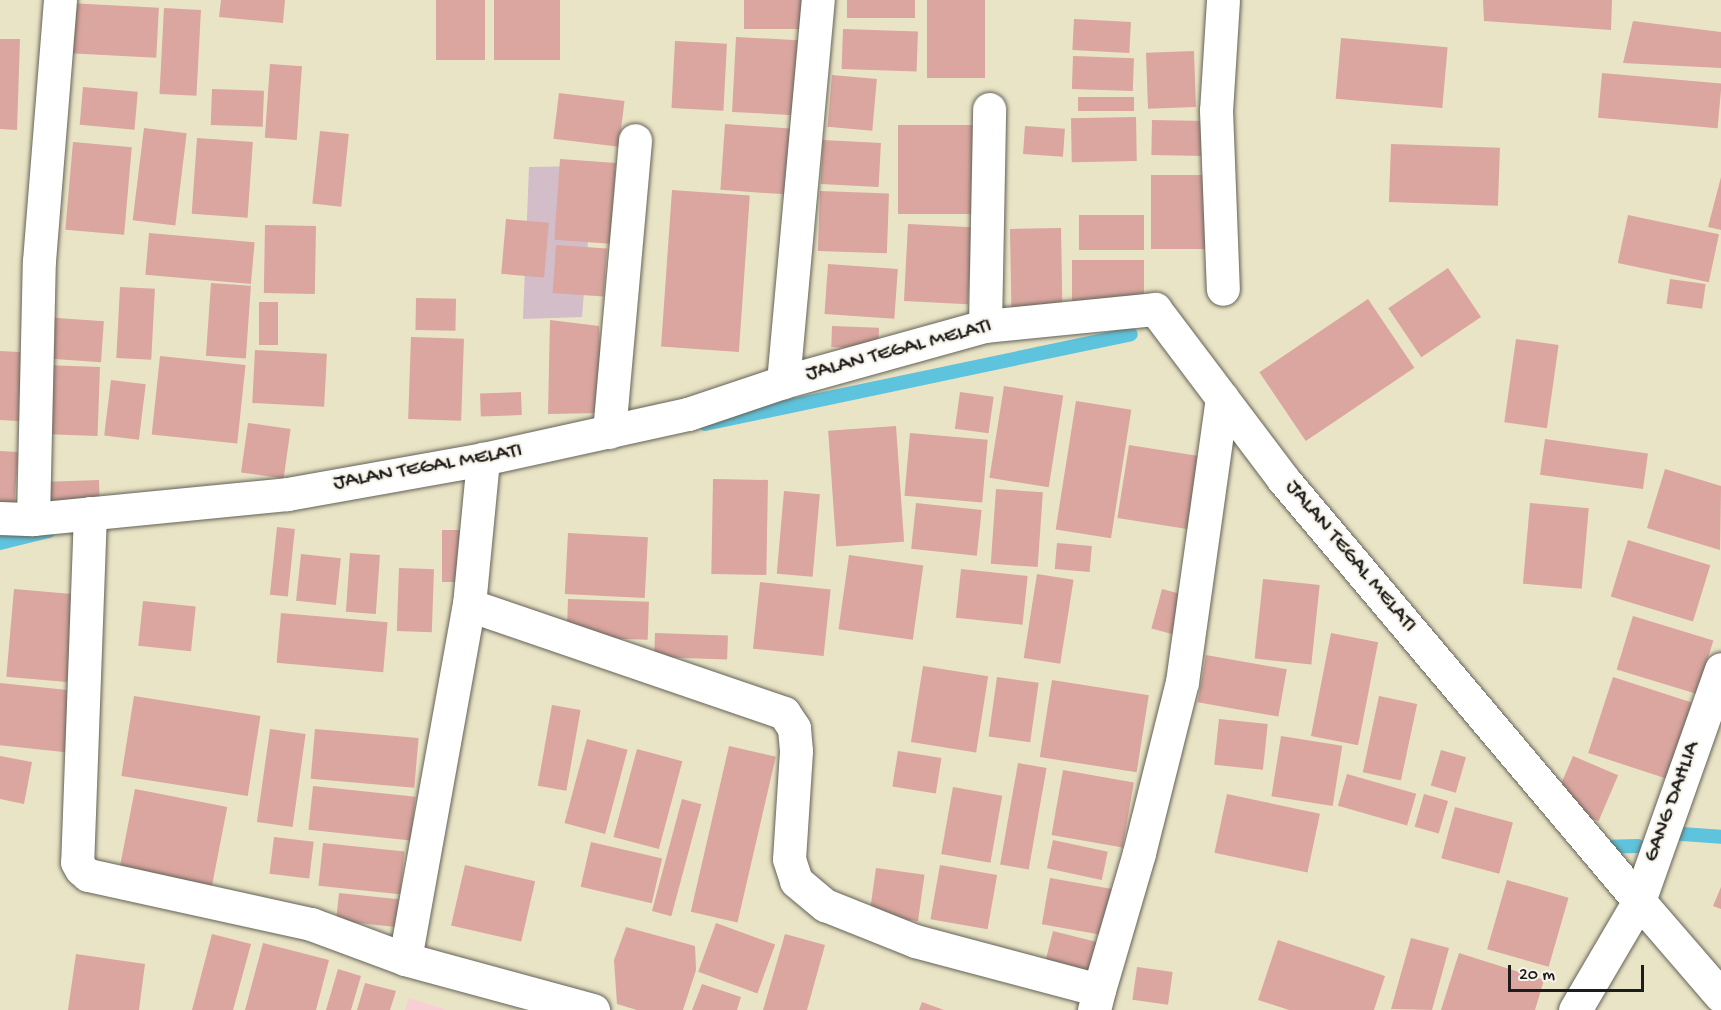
<!DOCTYPE html>
<style>
body{margin:0}
#map{position:relative;width:1721px;height:1010px;overflow:hidden;background:#eae4c6;font-family:"Gochi Hand",sans-serif}
div>[style]{position:absolute}
.built>*{inset:0;background:#f7cfd5}
.industrial>*{inset:0;background:#d2bdc8}
.stream>*{height:14px;margin:-7px;padding:0 7px;transform-origin:7px;border-radius:7px;background:#5ec3dc}
.building>*{inset:0;background:#daa69f;transform-origin:0 0}
.roads{filter:drop-shadow(0 0 2px #646258) drop-shadow(0 0 2px #646258)}
.minor>*{height:33px;margin:-16.5px;padding:0 16.5px;transform-origin:16.5px;border-radius:16.5px;background:#fff}
.tertiary>*{height:33px;margin:-16.5px;padding:0 16.5px;transform-origin:16.5px;border-radius:16.5px;background:#fff}
span{translate:-50% -50%;white-space:nowrap;text-align:center;line-height:1.15;-webkit-text-stroke:4.5px #f7f3e8;paint-order:stroke}
.street-label{font-size:22px;color:#1c1c1c}
.scale{position:absolute;left:1508px;top:965px;width:136px;height:27px;box-sizing:border-box;border:3px solid #1c1c1c;border-top:0;padding-left:8px;font-size:18px;line-height:21px;white-space:nowrap;color:#1c1c1c;-webkit-text-stroke:4px #f7f3e8;paint-order:stroke}
</style>
<div id="map">
<div class="built">
<i style="clip-path:polygon(409px 998px,447px 1010px,405px 1010px)"></i>
</div>
<div class="industrial">
<i style="clip-path:polygon(594px 166px,582px 317px,523px 319px,529px 167px)"></i>
</div>
<div class="stream">
<i style="left:705px;top:424px;width:435px;rotate:-11.9deg"></i>
<i style="left:0;top:543px;width:50px;rotate:-13.8deg"></i>
<i style="left:1682px;top:834px;width:39px;rotate:4deg"></i>
<i style="left:1598px;top:847px;width:40px;rotate:-1.4deg"></i>
</div>
<div class="building">
<i style="clip-path:polygon(221px 0,285px 0,283px 23px,219px 17px)"></i>
<i style="left:436px;top:0;width:49px;height:60px"></i>
<i style="left:494px;top:0;width:66px;height:60px"></i>
<i style="left:744px;top:0;width:64px;height:29px"></i>
<i style="left:847px;top:0;width:68px;height:18px"></i>
<i style="left:927px;top:0;width:58px;height:78px"></i>
<i style="clip-path:polygon(1483px 0,1612px 0,1611px 30px,1484px 21px)"></i>
<i style="left:68px;top:3px;width:91px;height:50px;rotate:3deg"></i>
<i style="left:164px;top:8px;width:37px;height:86px;rotate:3deg"></i>
<i style="left:1074px;top:19px;width:57px;height:31px;rotate:3deg"></i>
<i style="clip-path:polygon(1633px 21px,1721px 32px,1721px 68px,1623px 63px)"></i>
<i style="left:843px;top:29px;width:75px;height:40px;rotate:2deg"></i>
<i style="left:736px;top:37px;width:67px;height:75px;rotate:3deg"></i>
<i style="left:1341px;top:38px;width:107px;height:61px;rotate:5deg"></i>
<i style="clip-path:polygon(0 39px,20px 39px,17px 130px,0 129px)"></i>
<i style="left:675px;top:41px;width:52px;height:67px;rotate:3deg"></i>
<i style="left:1194px;top:51px;width:56px;height:48px;rotate:88deg"></i>
<i style="left:1073px;top:56px;width:61px;height:33px;rotate:2deg"></i>
<i style="left:270px;top:64px;width:32px;height:74px;rotate:4deg"></i>
<i style="left:1602px;top:73px;width:120px;height:45px;rotate:5deg"></i>
<i style="left:832px;top:75px;width:45px;height:52px;rotate:5deg"></i>
<i style="left:83px;top:87px;width:55px;height:38px;rotate:5deg"></i>
<i style="left:212px;top:89px;width:52px;height:36px;rotate:2deg"></i>
<i style="left:559px;top:93px;width:66px;height:46px;rotate:7deg"></i>
<i style="left:1078px;top:97px;width:56px;height:14px"></i>
<i style="left:1136px;top:117px;width:44px;height:65px;rotate:89deg"></i>
<i style="left:1152px;top:120px;width:55px;height:35px;rotate:1deg"></i>
<i style="left:725px;top:124px;width:65px;height:66px;rotate:4deg"></i>
<i style="left:898px;top:125px;width:75px;height:89px"></i>
<i style="left:1025px;top:126px;width:40px;height:28px;rotate:4deg"></i>
<i style="left:144px;top:128px;width:43px;height:93px;rotate:7deg"></i>
<i style="left:320px;top:131px;width:29px;height:73px;rotate:6deg"></i>
<i style="left:197px;top:138px;width:56px;height:76px;rotate:4deg"></i>
<i style="left:823px;top:140px;width:58px;height:44px;rotate:3deg"></i>
<i style="left:73px;top:142px;width:59px;height:88px;rotate:5deg"></i>
<i style="left:1391px;top:144px;width:109px;height:58px;rotate:2deg"></i>
<i style="left:560px;top:159px;width:56px;height:81px;rotate:4deg"></i>
<i style="left:1151px;top:175px;width:63px;height:74px"></i>
<i style="clip-path:polygon(1721px 177px,1721px 230px,1708px 227px)"></i>
<i style="left:672px;top:190px;width:78px;height:157px;rotate:4deg"></i>
<i style="left:820px;top:191px;width:69px;height:60px;rotate:2deg"></i>
<i style="left:1079px;top:215px;width:65px;height:35px"></i>
<i style="left:1628px;top:215px;width:93px;height:49px;rotate:12deg"></i>
<i style="left:506px;top:219px;width:43px;height:55px;rotate:5deg"></i>
<i style="left:908px;top:224px;width:64px;height:77px;rotate:3deg"></i>
<i style="left:265px;top:225px;width:51px;height:68px;rotate:1deg"></i>
<i style="left:1061px;top:228px;width:80px;height:51px;rotate:89deg"></i>
<i style="left:149px;top:233px;width:106px;height:42px;rotate:5deg"></i>
<i style="left:556px;top:245px;width:51px;height:48px;rotate:4deg"></i>
<i style="left:1072px;top:260px;width:72px;height:47px"></i>
<i style="left:828px;top:264px;width:70px;height:50px;rotate:4deg"></i>
<i style="left:1448px;top:268px;width:59px;height:72px;rotate:56deg"></i>
<i style="left:1670px;top:279px;width:36px;height:25px;rotate:8deg"></i>
<i style="left:211px;top:283px;width:40px;height:73px;rotate:4deg"></i>
<i style="left:120px;top:287px;width:35px;height:71px;rotate:3deg"></i>
<i style="left:416px;top:298px;width:40px;height:32px;rotate:1deg"></i>
<i style="left:1368px;top:299px;width:83px;height:131px;rotate:56deg"></i>
<i style="left:259px;top:302px;width:19px;height:43px"></i>
<i style="left:43px;top:317px;width:61px;height:41px;rotate:4deg"></i>
<i style="clip-path:polygon(550px 320px,599px 326px,603px 413px,548px 414px)"></i>
<i style="left:832px;top:326px;width:47px;height:21px;rotate:2deg"></i>
<i style="left:411px;top:337px;width:53px;height:82px;rotate:2deg"></i>
<i style="left:1516px;top:339px;width:43px;height:84px;rotate:8deg"></i>
<i style="left:255px;top:350px;width:72px;height:53px;rotate:3deg"></i>
<i style="left:0;top:351px;width:34px;height:69px;rotate:3deg"></i>
<i style="left:160px;top:356px;width:86px;height:79px;rotate:6deg"></i>
<i style="left:44px;top:365px;width:56px;height:69px;rotate:2deg"></i>
<i style="left:111px;top:380px;width:35px;height:56px;rotate:7deg"></i>
<i style="left:1004px;top:386px;width:60px;height:93px;rotate:9deg"></i>
<i style="left:521px;top:392px;width:23px;height:41px;rotate:88deg"></i>
<i style="left:960px;top:392px;width:34px;height:37px;rotate:8deg"></i>
<i style="left:1076px;top:401px;width:56px;height:130px;rotate:9deg"></i>
<i style="left:248px;top:423px;width:43px;height:50px;rotate:8deg"></i>
<i style="left:896px;top:426px;width:116px;height:68px;rotate:86deg"></i>
<i style="left:910px;top:433px;width:78px;height:63px;rotate:5deg"></i>
<i style="left:1545px;top:439px;width:104px;height:36px;rotate:8deg"></i>
<i style="left:1129px;top:445px;width:80px;height:74px;rotate:9deg"></i>
<i style="clip-path:polygon(0 451px,18px 452px,14px 508px,0 507px)"></i>
<i style="clip-path:polygon(1665px 469px,1721px 486px,1720px 550px,1647px 528px)"></i>
<i style="left:713px;top:479px;width:55px;height:95px;rotate:1deg"></i>
<i style="left:99px;top:480px;width:31px;height:50px;rotate:88deg"></i>
<i style="left:996px;top:489px;width:47px;height:75px;rotate:4deg"></i>
<i style="left:784px;top:491px;width:36px;height:83px;rotate:5deg"></i>
<i style="left:916px;top:503px;width:66px;height:46px;rotate:6deg"></i>
<i style="left:1530px;top:503px;width:59px;height:81px;rotate:5deg"></i>
<i style="left:277px;top:527px;width:18px;height:68px;rotate:6deg"></i>
<i style="left:442px;top:530px;width:29px;height:52px"></i>
<i style="left:568px;top:533px;width:80px;height:61px;rotate:3deg"></i>
<i style="left:1628px;top:540px;width:86px;height:59px;rotate:17deg"></i>
<i style="left:1057px;top:543px;width:35px;height:26px;rotate:5deg"></i>
<i style="left:350px;top:553px;width:30px;height:59px;rotate:4deg"></i>
<i style="left:301px;top:554px;width:40px;height:47px;rotate:6deg"></i>
<i style="left:849px;top:555px;width:75px;height:75px;rotate:8deg"></i>
<i style="left:399px;top:568px;width:35px;height:63px;rotate:2deg"></i>
<i style="left:961px;top:569px;width:67px;height:49px;rotate:6deg"></i>
<i style="left:1037px;top:574px;width:37px;height:85px;rotate:9deg"></i>
<i style="left:1263px;top:579px;width:57px;height:80px;rotate:6deg"></i>
<i style="left:760px;top:582px;width:71px;height:67px;rotate:6deg"></i>
<i style="left:14px;top:589px;width:61px;height:88px;rotate:5deg"></i>
<i style="left:1162px;top:589px;width:27px;height:41px;rotate:15deg"></i>
<i style="left:568px;top:599px;width:81px;height:38px;rotate:2deg"></i>
<i style="left:143px;top:601px;width:53px;height:45px;rotate:6deg"></i>
<i style="left:281px;top:613px;width:107px;height:50px;rotate:5deg"></i>
<i style="left:1633px;top:616px;width:84px;height:56px;rotate:17deg"></i>
<i style="left:655px;top:633px;width:73px;height:24px;rotate:2deg"></i>
<i style="left:1331px;top:633px;width:48px;height:105px;rotate:11deg"></i>
<i style="left:1206px;top:655px;width:82px;height:48px;rotate:10deg"></i>
<i style="left:923px;top:666px;width:66px;height:77px;rotate:9deg"></i>
<i style="left:997px;top:677px;width:42px;height:60px;rotate:8deg"></i>
<i style="left:1613px;top:677px;width:86px;height:80px;rotate:18deg"></i>
<i style="left:1052px;top:680px;width:98px;height:78px;rotate:9deg"></i>
<i style="left:0;top:683px;width:75px;height:62px;rotate:6deg"></i>
<i style="left:134px;top:696px;width:128px;height:81px;rotate:9deg"></i>
<i style="left:1379px;top:696px;width:39px;height:78px;rotate:12deg"></i>
<i style="left:552px;top:705px;width:29px;height:82px;rotate:10deg"></i>
<i style="left:1219px;top:719px;width:49px;height:46px;rotate:6deg"></i>
<i style="left:270px;top:729px;width:36px;height:94px;rotate:8deg"></i>
<i style="left:315px;top:729px;width:104px;height:50px;rotate:5deg"></i>
<i style="left:1281px;top:736px;width:62px;height:61px;rotate:9deg"></i>
<i style="left:587px;top:739px;width:42px;height:87px;rotate:15deg"></i>
<i style="left:729px;top:746px;width:48px;height:170px;rotate:13deg"></i>
<i style="left:637px;top:749px;width:47px;height:91px;rotate:15deg"></i>
<i style="left:1441px;top:750px;width:26px;height:37px;rotate:16deg"></i>
<i style="left:898px;top:751px;width:44px;height:36px;rotate:9deg"></i>
<i style="clip-path:polygon(0 756px,32px 762px,24px 804px,0 799px)"></i>
<i style="left:1573px;top:756px;width:49px;height:50px;rotate:23deg"></i>
<i style="left:1018px;top:763px;width:29px;height:103px;rotate:10deg"></i>
<i style="left:1063px;top:770px;width:72px;height:66px;rotate:10deg"></i>
<i style="left:1347px;top:774px;width:72px;height:33px;rotate:16deg"></i>
<i style="left:313px;top:786px;width:103px;height:44px;rotate:6deg"></i>
<i style="left:953px;top:787px;width:50px;height:68px;rotate:10deg"></i>
<i style="left:135px;top:789px;width:94px;height:84px;rotate:11deg"></i>
<i style="left:1227px;top:794px;width:95px;height:60px;rotate:12deg"></i>
<i style="left:1424px;top:794px;width:25px;height:34px;rotate:16deg"></i>
<i style="left:682px;top:799px;width:20px;height:116px;rotate:15deg"></i>
<i style="left:1455px;top:807px;width:60px;height:53px;rotate:15deg"></i>
<i style="left:274px;top:837px;width:40px;height:37px;rotate:7deg"></i>
<i style="left:1053px;top:840px;width:56px;height:29px;rotate:12deg"></i>
<i style="left:591px;top:842px;width:73px;height:46px;rotate:13deg"></i>
<i style="left:323px;top:843px;width:82px;height:43px;rotate:6deg"></i>
<i style="left:465px;top:865px;width:72px;height:62px;rotate:13deg"></i>
<i style="left:940px;top:865px;width:58px;height:55px;rotate:10deg"></i>
<i style="left:876px;top:868px;width:49px;height:47px;rotate:8deg"></i>
<i style="left:1050px;top:878px;width:73px;height:47px;rotate:10deg"></i>
<i style="left:1507px;top:880px;width:64px;height:72px;rotate:16deg"></i>
<i style="clip-path:polygon(1721px 887px,1721px 909px,1713px 906px)"></i>
<i style="left:339px;top:893px;width:60px;height:28px;rotate:6deg"></i>
<i style="left:716px;top:923px;width:63px;height:52px;rotate:20deg"></i>
<i style="clip-path:polygon(626px 927px,695px 946px,696px 970px,683px 1010px,637px 1010px,617px 1004px,614px 960px)"></i>
<i style="left:1053px;top:931px;width:46px;height:36px;rotate:14deg"></i>
<i style="clip-path:polygon(212px 934px,251px 944px,233px 1010px,192px 1010px)"></i>
<i style="clip-path:polygon(785px 934px,825px 945px,807px 1010px,763px 1010px)"></i>
<i style="clip-path:polygon(1411px 938px,1449px 948px,1432px 1010px,1391px 1009px)"></i>
<i style="clip-path:polygon(1278px 940px,1385px 976px,1374px 1010px,1289px 1010px,1258px 1000px)"></i>
<i style="clip-path:polygon(263px 943px,329px 960px,316px 1010px,245px 1010px)"></i>
<i style="clip-path:polygon(1459px 953px,1544px 980px,1535px 1010px,1441px 1010px)"></i>
<i style="clip-path:polygon(76px 954px,145px 964px,139px 1010px,68px 1010px)"></i>
<i style="left:1137px;top:967px;width:36px;height:33px;rotate:8deg"></i>
<i style="clip-path:polygon(338px 969px,361px 976px,351px 1010px,326px 1010px)"></i>
<i style="clip-path:polygon(365px 983px,396px 991px,390px 1010px,357px 1010px)"></i>
<i style="clip-path:polygon(702px 984px,741px 997px,737px 1010px,692px 1010px)"></i>
<i style="clip-path:polygon(922px 1002px,944px 1010px,919px 1010px)"></i>
</div>
<div class="roads">
<div class="minor">
<i style="left:1223px;top:0;width:110px;rotate:93.6deg"></i>
<i style="left:1216px;top:110px;width:179px;rotate:87.8deg"></i>
<i style="left:985px;top:326px;width:217px;rotate:-88.9deg"></i>
<i style="left:783px;top:382px;width:384px;rotate:-84.8deg"></i>
<i style="left:609px;top:432px;width:293px;rotate:-84.9deg"></i>
<i style="left:90px;top:513px;width:349px;rotate:92.1deg"></i>
<i style="left:77px;top:862px;width:8px;rotate:60deg"></i>
<i style="left:81px;top:869px;width:9px;rotate:41deg"></i>
<i style="left:88px;top:875px;width:228px;rotate:12.4deg"></i>
<i style="left:311px;top:924px;width:100px;rotate:20.4deg"></i>
<i style="left:405px;top:959px;width:195px;rotate:15.2deg"></i>
<i style="left:33px;top:519px;width:258px;rotate:-88.7deg"></i>
<i style="left:39px;top:261px;width:262px;rotate:-85.4deg"></i>
<i style="left:469px;top:605px;width:333px;rotate:18.9deg"></i>
<i style="left:784px;top:713px;width:18px;rotate:56deg"></i>
<i style="left:794px;top:728px;width:23px;rotate:85deg"></i>
<i style="left:796px;top:751px;width:108px;rotate:93.7deg"></i>
<i style="left:789px;top:859px;width:23px;rotate:72deg"></i>
<i style="left:796px;top:881px;width:38px;rotate:40deg"></i>
<i style="left:825px;top:905px;width:97px;rotate:21.8deg"></i>
<i style="left:915px;top:941px;width:190px;rotate:14.9deg"></i>
<i style="left:1099px;top:990px;width:21px;rotate:104deg"></i>
<i style="left:1639px;top:901px;width:125px;rotate:49.2deg"></i>
<i style="left:405px;top:959px;width:360px;rotate:-79.8deg"></i>
<i style="left:469px;top:605px;width:147px;rotate:-84.5deg"></i>
<i style="left:1099px;top:990px;width:143px;rotate:-73.7deg"></i>
<i style="left:1139px;top:853px;width:176px;rotate:-75.9deg"></i>
<i style="left:1182px;top:682px;width:287px;rotate:-82deg"></i>
<i style="left:1575px;top:1010px;width:126px;rotate:-59.6deg"></i>
<i style="left:1639px;top:901px;width:246px;rotate:-70.5deg"></i>
</div>
<div class="tertiary">
<i style="left:0;top:518px;width:33px;rotate:2deg"></i>
<i style="left:33px;top:519px;width:255px;rotate:-5.6deg"></i>
<i style="left:287px;top:494px;width:199px;rotate:-10.1deg"></i>
<i style="left:483px;top:459px;width:210px;rotate:-12.4deg"></i>
<i style="left:688px;top:414px;width:100px;rotate:-18.6deg"></i>
<i style="left:783px;top:382px;width:210px;rotate:-15.5deg"></i>
<i style="left:985px;top:326px;width:171px;rotate:-5.7deg"></i>
<i style="left:1155px;top:309px;width:213px;rotate:53deg"></i>
<i style="left:1283px;top:479px;width:552px;rotate:49.85deg"></i>
</div>
</div>
<div class="street-label">
<span style="left:899px;top:351px;rotate:-15deg">JALAN TEGAL MELATI</span>
<span style="left:428px;top:468px;rotate:-10deg">JALAN TEGAL MELATI</span>
<span style="left:1350px;top:557px;rotate:50deg">JALAN TEGAL MELATI</span>
<span style="left:1673px;top:802px;rotate:-70deg">GANG DAHLIA</span>
</div>
<div class="scale">20 m</div>
</div>
